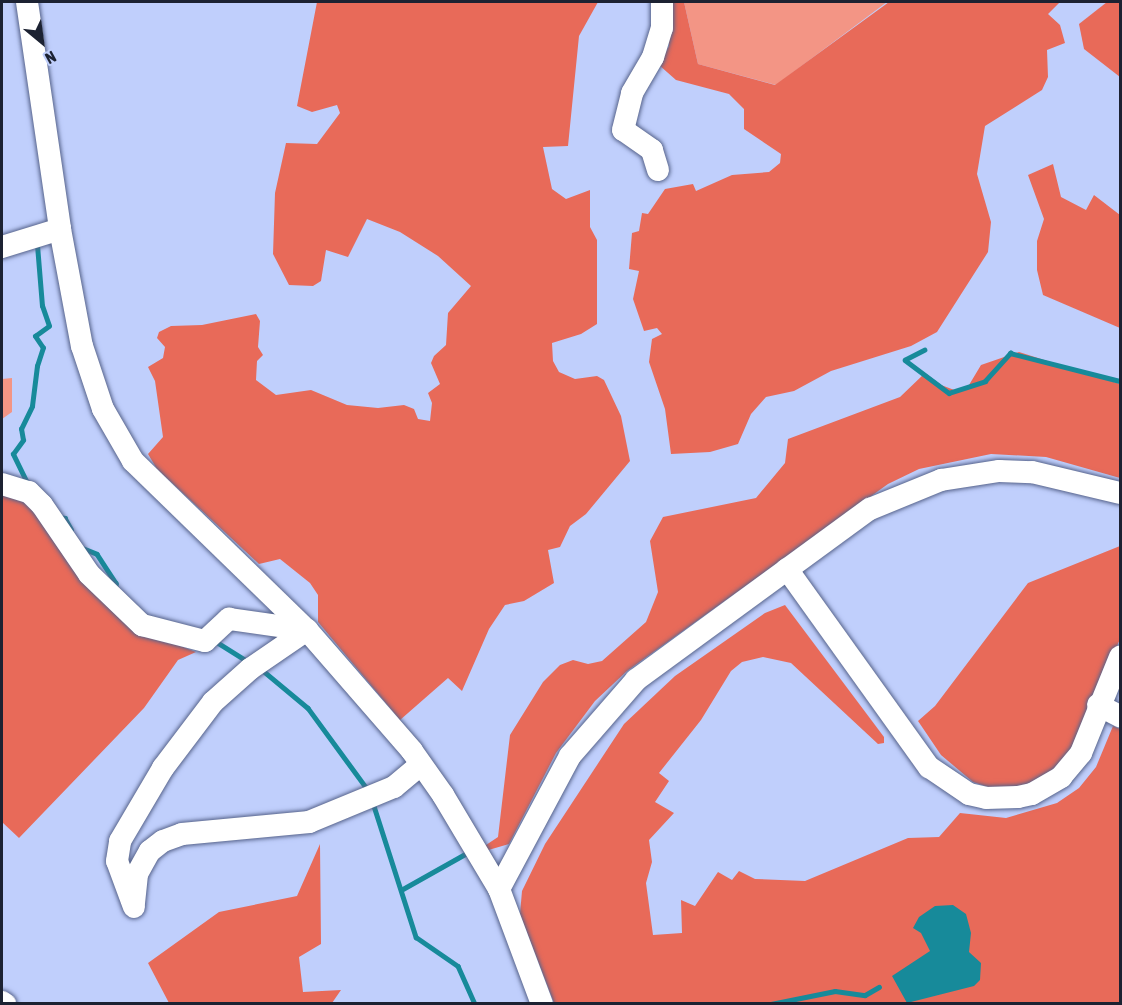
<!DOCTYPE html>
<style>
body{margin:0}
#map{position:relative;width:1122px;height:1005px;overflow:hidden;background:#c0cffc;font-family:"Asap Condensed",sans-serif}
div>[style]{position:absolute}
.green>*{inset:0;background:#f39585}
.forest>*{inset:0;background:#e86a59}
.water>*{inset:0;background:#178a9a}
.stream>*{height:4.5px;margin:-2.25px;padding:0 2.25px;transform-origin:2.25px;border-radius:2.25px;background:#178a9a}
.roads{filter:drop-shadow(0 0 2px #56638b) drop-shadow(0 0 2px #56638b)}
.minor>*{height:22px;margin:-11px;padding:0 11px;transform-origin:11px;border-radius:11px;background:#fff}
span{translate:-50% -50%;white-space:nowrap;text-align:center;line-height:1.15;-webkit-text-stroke:6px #c0cffc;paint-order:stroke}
.frame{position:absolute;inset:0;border:3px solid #1c2232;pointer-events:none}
.north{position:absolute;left:12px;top:12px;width:60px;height:60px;-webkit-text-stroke:4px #c0cffc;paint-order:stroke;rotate:151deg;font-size:16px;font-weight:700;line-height:24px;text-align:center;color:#1c2232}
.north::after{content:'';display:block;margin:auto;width:21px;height:27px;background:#1c2232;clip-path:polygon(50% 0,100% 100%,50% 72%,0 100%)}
</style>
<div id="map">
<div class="green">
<i style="clip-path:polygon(684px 2px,887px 2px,776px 85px,698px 64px)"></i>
<i style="clip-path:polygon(12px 378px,12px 412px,2px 419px,2px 379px)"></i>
</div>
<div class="forest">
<i style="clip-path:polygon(317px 2px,598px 2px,579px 36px,568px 146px,543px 147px,552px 189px,566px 199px,590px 190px,590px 227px,597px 240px,597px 324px,581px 334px,552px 343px,553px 361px,559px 372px,575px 379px,597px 376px,604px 380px,621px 416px,630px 461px,586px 514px,570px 526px,560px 547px,548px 550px,554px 583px,524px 601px,505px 605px,489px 629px,462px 691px,448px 678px,400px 720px,318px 622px,318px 595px,310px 583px,280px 559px,259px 564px,157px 469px,148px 454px,163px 437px,155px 381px,148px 367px,163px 358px,165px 347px,157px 338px,159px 332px,171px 326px,202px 325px,256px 314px,260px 321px,258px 347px,263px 355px,257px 361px,256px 380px,276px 395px,311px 390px,347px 405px,378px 408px,404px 405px,414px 409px,418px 419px,430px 421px,432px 403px,428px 393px,440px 384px,431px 363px,434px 356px,446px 345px,448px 313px,471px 286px,438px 256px,400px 232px,367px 219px,348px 257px,326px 250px,321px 281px,313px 286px,289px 285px,273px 254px,275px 193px,286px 143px,317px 144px,340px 113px,337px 105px,312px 112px,297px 106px)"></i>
<i style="clip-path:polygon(668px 2px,684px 2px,698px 64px,775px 85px,889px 2px,1060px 2px,1048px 14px,1060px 25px,1065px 43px,1047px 50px,1048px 77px,1042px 90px,985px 126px,977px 174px,991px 222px,988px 252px,937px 332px,911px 346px,831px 371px,794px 391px,766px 397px,751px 414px,738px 444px,710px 452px,671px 454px,665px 409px,649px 362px,652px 339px,662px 334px,657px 328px,644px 331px,633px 299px,639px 271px,629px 269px,632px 233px,639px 231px,642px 213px,648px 214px,665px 189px,693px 184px,696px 191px,732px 175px,769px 172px,780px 163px,781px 154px,744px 129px,744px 109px,729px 94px,676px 80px,659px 65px,669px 46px)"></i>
<i style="clip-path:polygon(1107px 2px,1120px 2px,1120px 77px,1084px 49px,1079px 24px)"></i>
<i style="clip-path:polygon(1053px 164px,1061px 197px,1086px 210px,1094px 195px,1120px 215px,1120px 328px,1043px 295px,1037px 270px,1037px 241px,1044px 219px,1028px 175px)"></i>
<i style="clip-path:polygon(1019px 352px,1120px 384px,1120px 478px,1046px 457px,991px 454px,919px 469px,888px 484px,627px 671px,595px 701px,556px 753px,509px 844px,485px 851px,483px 847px,498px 837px,510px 735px,543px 682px,560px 665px,573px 660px,588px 664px,602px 661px,646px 622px,658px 592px,650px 541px,663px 517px,756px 498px,785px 463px,788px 439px,900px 397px,925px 373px,941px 385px,957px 391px,969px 385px,981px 365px)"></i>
<i style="clip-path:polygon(2px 486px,12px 486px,136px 629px,196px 652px,178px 660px,144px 708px,19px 838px,2px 822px)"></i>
<i style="clip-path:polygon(1120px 546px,1120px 639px,1079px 738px,1061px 764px,1039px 780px,1019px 787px,988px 787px,973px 782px,941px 755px,918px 721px,935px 706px,1028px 583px)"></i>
<i style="clip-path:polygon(785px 605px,884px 737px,884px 743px,878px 744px,791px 663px,763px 657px,742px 662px,731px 671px,701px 720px,659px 773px,669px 781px,655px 802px,674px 813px,649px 840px,652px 862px,646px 883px,653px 935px,682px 933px,681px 900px,695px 906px,718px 872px,732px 880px,739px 871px,755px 879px,805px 881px,908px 838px,939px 837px,960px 813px,1006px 818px,1057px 803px,1079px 788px,1096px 767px,1113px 726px,1120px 729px,1120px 1003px,554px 1003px,520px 914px,522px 891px,545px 844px,624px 724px,675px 676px,765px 613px)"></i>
<i style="clip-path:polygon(320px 844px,321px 944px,299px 957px,303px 992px,341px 990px,332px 1003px,169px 1003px,148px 963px,219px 912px,297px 896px)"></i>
</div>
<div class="water">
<i style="clip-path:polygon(953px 905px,966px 914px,971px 933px,969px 952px,981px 963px,980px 980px,974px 986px,907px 1003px,892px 976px,930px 951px,921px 933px,913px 928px,919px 917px,935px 906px)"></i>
</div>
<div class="stream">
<i style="left:925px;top:350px;width:22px;rotate:153deg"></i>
<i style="left:905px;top:360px;width:55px;rotate:36.9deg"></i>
<i style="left:949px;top:393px;width:38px;rotate:-18deg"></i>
<i style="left:985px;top:381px;width:38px;rotate:-48deg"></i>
<i style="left:1010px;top:353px;width:114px;rotate:14.3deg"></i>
<i style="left:27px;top:483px;width:32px;rotate:-116deg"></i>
<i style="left:13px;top:454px;width:17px;rotate:-54deg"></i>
<i style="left:23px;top:440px;width:11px;rotate:-100deg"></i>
<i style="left:21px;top:429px;width:25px;rotate:-64deg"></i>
<i style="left:32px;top:406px;width:40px;rotate:-82.9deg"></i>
<i style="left:37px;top:366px;width:19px;rotate:-72deg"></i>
<i style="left:43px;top:348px;width:14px;rotate:-124deg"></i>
<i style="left:35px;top:336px;width:17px;rotate:-36deg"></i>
<i style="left:49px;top:326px;width:21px;rotate:-109deg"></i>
<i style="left:42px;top:306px;width:61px;rotate:-94.7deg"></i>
<i style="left:59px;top:517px;width:6px;rotate:9deg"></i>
<i style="left:65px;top:518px;width:13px;rotate:61deg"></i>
<i style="left:80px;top:547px;width:18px;rotate:22deg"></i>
<i style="left:97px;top:554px;width:35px;rotate:57deg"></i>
<i style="left:116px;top:583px;width:7px;rotate:90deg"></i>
<i style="left:215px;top:641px;width:39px;rotate:32deg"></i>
<i style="left:261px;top:669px;width:61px;rotate:39.7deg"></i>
<i style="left:308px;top:708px;width:102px;rotate:53.8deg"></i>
<i style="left:373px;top:803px;width:141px;rotate:72.2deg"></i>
<i style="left:416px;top:937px;width:51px;rotate:34.6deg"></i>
<i style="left:458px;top:966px;width:42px;rotate:65.9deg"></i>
<i style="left:401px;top:890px;width:76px;rotate:-29.3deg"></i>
<i style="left:771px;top:1004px;width:65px;rotate:-11.5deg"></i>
<i style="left:835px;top:991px;width:30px;rotate:8deg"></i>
<i style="left:865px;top:995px;width:16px;rotate:-30deg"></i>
</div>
<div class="roads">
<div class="minor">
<i style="left:27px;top:2px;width:229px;rotate:81.7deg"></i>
<i style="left:60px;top:229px;width:119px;rotate:79.4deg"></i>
<i style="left:82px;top:346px;width:66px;rotate:71.6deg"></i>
<i style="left:103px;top:409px;width:60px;rotate:60deg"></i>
<i style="left:133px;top:461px;width:243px;rotate:44.2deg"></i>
<i style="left:307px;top:630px;width:160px;rotate:49deg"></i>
<i style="left:412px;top:751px;width:54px;rotate:54.8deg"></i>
<i style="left:443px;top:795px;width:109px;rotate:59.2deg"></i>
<i style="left:499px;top:889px;width:123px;rotate:69.5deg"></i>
<i style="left:658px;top:170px;width:21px;rotate:-107deg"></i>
<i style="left:652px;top:150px;width:35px;rotate:-145deg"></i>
<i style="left:623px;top:130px;width:38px;rotate:-76deg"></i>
<i style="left:632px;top:93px;width:42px;rotate:-59.7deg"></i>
<i style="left:653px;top:57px;width:30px;rotate:-73deg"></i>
<i style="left:662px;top:28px;width:26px;rotate:-90deg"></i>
<i style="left:2px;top:247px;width:61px;rotate:-17.2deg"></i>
<i style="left:2px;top:484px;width:28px;rotate:17deg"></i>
<i style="left:29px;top:492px;width:18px;rotate:45deg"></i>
<i style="left:42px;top:505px;width:83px;rotate:55.7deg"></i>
<i style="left:89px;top:574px;width:74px;rotate:43.9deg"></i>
<i style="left:142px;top:625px;width:65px;rotate:14.3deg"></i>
<i style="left:205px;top:641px;width:33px;rotate:-43deg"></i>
<i style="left:229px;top:619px;width:79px;rotate:8deg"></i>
<i style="left:787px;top:569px;width:244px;rotate:54.4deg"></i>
<i style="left:929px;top:767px;width:48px;rotate:34deg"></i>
<i style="left:969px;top:794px;width:17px;rotate:13deg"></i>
<i style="left:986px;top:798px;width:32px;rotate:-2deg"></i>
<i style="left:1018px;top:797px;width:14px;rotate:-12deg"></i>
<i style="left:1032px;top:794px;width:34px;rotate:-30deg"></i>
<i style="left:1061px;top:777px;width:31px;rotate:-50deg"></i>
<i style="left:1081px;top:753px;width:104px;rotate:-67.9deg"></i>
<i style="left:1098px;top:705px;width:25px;rotate:27deg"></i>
<i style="left:499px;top:889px;width:151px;rotate:-61.9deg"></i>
<i style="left:570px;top:756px;width:101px;rotate:-49deg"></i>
<i style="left:636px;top:680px;width:290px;rotate:-36.2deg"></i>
<i style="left:870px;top:509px;width:77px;rotate:-22.2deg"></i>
<i style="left:941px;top:480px;width:59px;rotate:-8.8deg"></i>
<i style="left:999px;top:471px;width:33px;rotate:2deg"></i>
<i style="left:1032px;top:472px;width:90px;rotate:13.4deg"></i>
<i style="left:134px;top:903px;width:29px;rotate:-84deg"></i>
<i style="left:137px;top:874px;width:26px;rotate:-61deg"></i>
<i style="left:150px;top:851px;width:16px;rotate:-38deg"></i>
<i style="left:163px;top:841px;width:20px;rotate:-20deg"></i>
<i style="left:182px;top:834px;width:128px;rotate:-5.4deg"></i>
<i style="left:309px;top:822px;width:92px;rotate:-22.4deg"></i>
<i style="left:394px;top:787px;width:35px;rotate:-40deg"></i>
<i style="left:134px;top:907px;width:49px;rotate:-110.3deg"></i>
<i style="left:117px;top:861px;width:20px;rotate:-81deg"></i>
<i style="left:120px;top:841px;width:85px;rotate:-59.5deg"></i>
<i style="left:163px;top:768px;width:83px;rotate:-52.9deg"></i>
<i style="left:213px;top:702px;width:50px;rotate:-41.7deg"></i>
<i style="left:250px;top:669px;width:69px;rotate:-34.4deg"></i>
<i style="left:2px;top:1002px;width:4px;rotate:34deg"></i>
</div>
</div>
<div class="frame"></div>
<div class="north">N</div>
</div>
